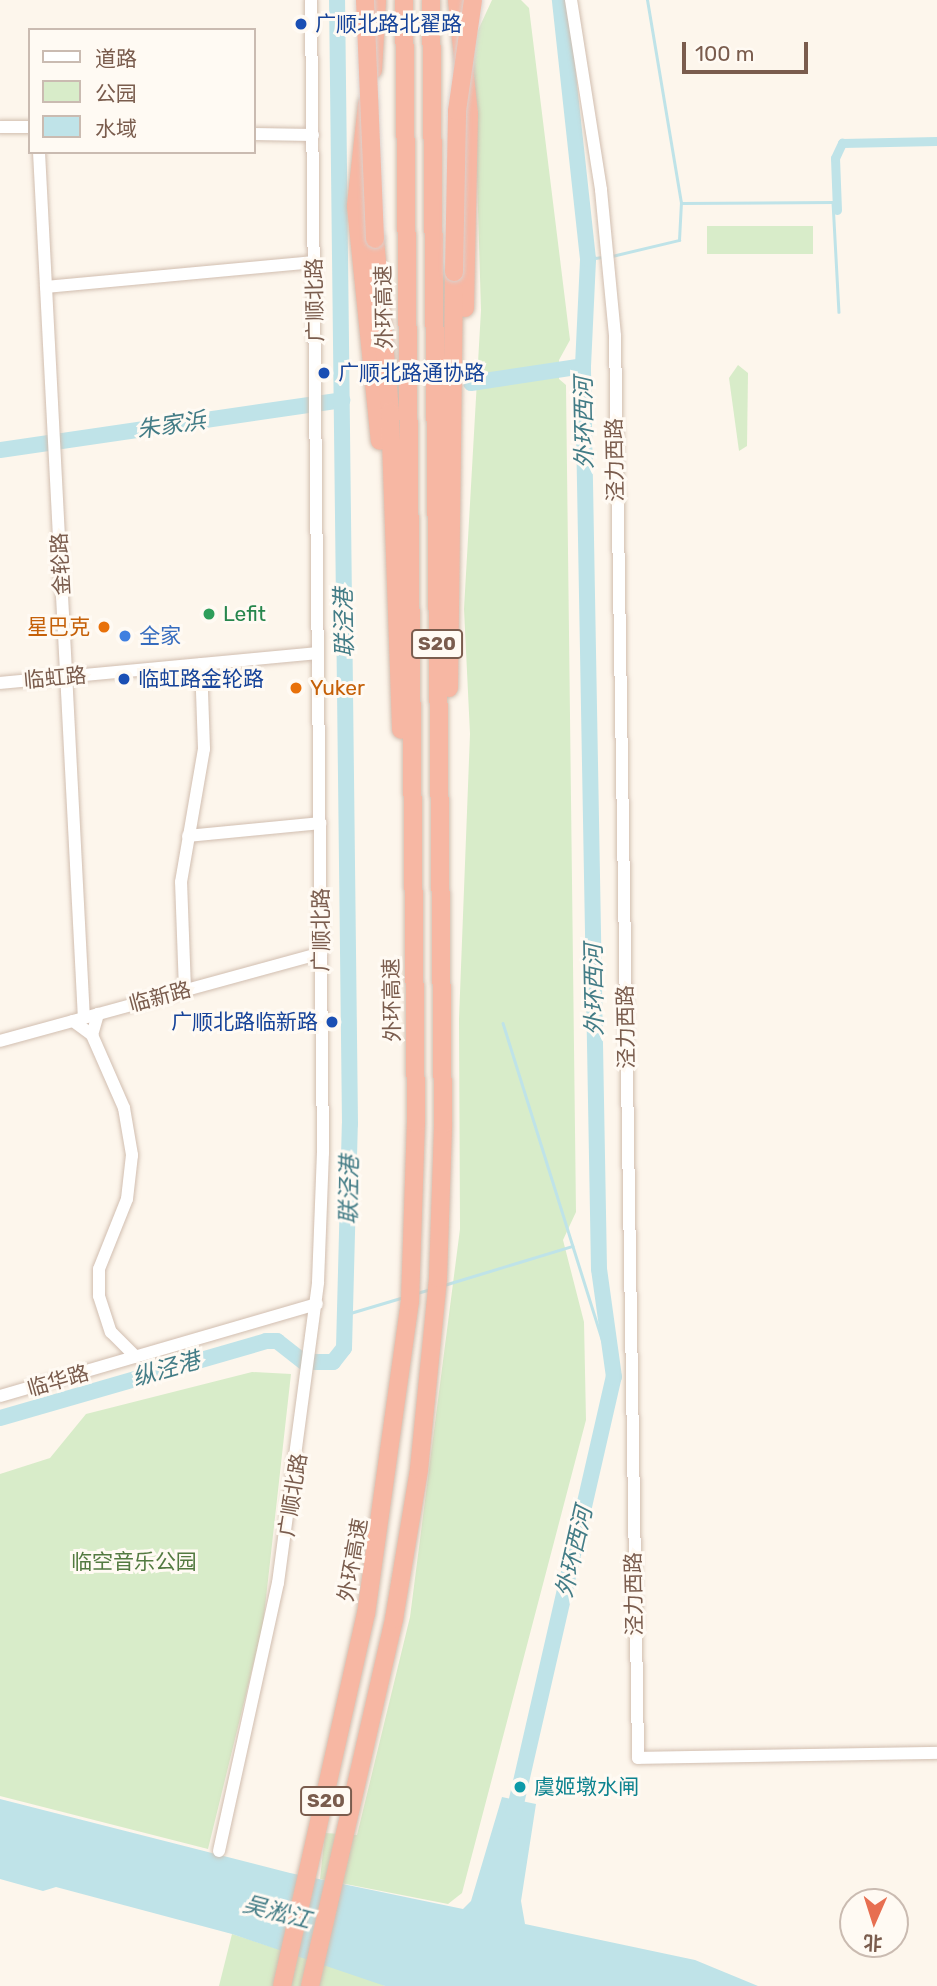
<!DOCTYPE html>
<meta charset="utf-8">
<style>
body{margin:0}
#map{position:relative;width:937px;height:1986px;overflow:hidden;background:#fdf6ec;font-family:Rubik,"Noto Sans SC",sans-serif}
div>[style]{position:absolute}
.green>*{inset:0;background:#d8ecc9;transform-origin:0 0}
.water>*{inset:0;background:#bfe3e8}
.stream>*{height:2.5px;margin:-1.25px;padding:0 1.25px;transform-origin:1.25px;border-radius:1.25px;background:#bfe3e8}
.canal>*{height:9px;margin:-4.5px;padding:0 4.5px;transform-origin:4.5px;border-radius:4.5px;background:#bfe3e8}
.river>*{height:16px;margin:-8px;padding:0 8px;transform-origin:8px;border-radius:8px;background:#bfe3e8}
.roads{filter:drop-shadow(0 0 2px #d1beb0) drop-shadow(0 0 2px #d1beb0)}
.minor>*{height:12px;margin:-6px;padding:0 6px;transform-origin:6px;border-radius:6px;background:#fff}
.highway>*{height:18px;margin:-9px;padding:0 9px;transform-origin:9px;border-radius:9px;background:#f7b7a3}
.bridges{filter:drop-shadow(0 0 2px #dad1cd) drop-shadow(0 0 2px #dad1cd)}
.highway-bridge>*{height:18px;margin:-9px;padding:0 9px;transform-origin:9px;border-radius:9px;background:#f7b7a3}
.dots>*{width:19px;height:19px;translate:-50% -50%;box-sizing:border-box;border:4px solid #fffaf3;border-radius:50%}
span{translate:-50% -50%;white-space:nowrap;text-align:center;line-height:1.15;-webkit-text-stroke:6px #fffaf3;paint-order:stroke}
.shield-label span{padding:2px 5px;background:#fffaf3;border:2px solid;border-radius:5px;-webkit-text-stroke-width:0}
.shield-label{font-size:19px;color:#7a5c4d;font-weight:700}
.transit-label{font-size:21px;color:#164399}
.left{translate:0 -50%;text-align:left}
.right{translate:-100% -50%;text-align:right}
.street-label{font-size:21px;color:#7a5c4d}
.leisure-label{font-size:21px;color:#27864d}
.food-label{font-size:21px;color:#c56008}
.shop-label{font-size:21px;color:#366cbe}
.park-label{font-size:21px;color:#537a41}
.culture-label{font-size:21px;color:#0d838f}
.water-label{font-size:23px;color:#437c86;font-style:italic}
.legend{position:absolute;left:28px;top:28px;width:228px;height:126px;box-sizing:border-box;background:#fffaf3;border:2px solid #cabbb1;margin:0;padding:9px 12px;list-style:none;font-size:21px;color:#7a5c4d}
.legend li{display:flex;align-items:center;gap:14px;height:35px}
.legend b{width:35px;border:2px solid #cabbb1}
.north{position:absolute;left:839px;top:1888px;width:70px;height:70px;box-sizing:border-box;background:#fffaf3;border:2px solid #cabbb1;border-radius:50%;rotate:183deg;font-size:19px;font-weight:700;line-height:28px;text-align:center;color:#7a5c4d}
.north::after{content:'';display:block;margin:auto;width:24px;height:32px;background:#e76f51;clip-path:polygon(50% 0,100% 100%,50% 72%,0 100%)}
.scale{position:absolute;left:682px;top:42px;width:126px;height:32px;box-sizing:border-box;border:4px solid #7a5c4d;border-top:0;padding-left:9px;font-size:21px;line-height:24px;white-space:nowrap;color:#7a5c4d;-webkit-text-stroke:5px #fffaf3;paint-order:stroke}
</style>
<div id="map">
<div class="green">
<i style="clip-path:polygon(492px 0,521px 0,529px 8px,570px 340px,559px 360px,559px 379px,566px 385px,576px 1212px,563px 1240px,584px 1322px,586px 1420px,462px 1893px,448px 1904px,320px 1879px,325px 1833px,357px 1835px,410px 1617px,460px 1229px,459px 1019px,470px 734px,464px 609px,481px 310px,473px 41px)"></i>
<i style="left:813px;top:226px;width:28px;height:106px;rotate:90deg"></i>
<i style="clip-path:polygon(738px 365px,748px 373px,747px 446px,739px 451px,729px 378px)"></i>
<i style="clip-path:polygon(252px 1372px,291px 1374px,263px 1625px,208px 1849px,0 1796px,0 1474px,50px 1458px,86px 1414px)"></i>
<i style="clip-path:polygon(232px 1934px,374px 1980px,385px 1986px,219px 1986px)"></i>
</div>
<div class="water">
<i style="clip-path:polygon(502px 1797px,536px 1804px,521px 1901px,525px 1924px,695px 1960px,758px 1986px,385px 1986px,232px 1934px,56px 1887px,43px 1891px,0 1879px,0 1799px,290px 1873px,463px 1909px,471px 1901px)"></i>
</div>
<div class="stream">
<i style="left:682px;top:203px;width:151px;rotate:-0.4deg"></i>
<i style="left:833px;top:202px;width:110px;rotate:86.9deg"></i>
<i style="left:612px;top:256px;width:69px;rotate:-13.4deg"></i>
<i style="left:679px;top:240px;width:37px;rotate:-87deg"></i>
<i style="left:681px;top:203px;width:206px;rotate:-99.5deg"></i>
<i style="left:588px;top:259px;width:14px;rotate:-8deg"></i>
<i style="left:503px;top:1023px;width:371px;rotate:72.6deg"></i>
<i style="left:444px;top:1285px;width:134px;rotate:-16.9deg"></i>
<i style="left:417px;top:1293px;width:15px;rotate:-16deg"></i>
<i style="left:347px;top:1314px;width:59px;rotate:-16.6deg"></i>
</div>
<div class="canal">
<i style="left:837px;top:210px;width:52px;rotate:-92.2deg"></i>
<i style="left:835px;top:158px;width:17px;rotate:-65deg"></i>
<i style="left:842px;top:143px;width:95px;rotate:-1.2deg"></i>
</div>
<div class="river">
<i style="left:471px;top:383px;width:113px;rotate:-8.6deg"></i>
<i style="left:0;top:450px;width:346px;rotate:-8.3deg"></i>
<i style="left:0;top:1418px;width:277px;rotate:-16.1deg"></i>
<i style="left:266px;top:1341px;width:11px"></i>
<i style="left:277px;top:1341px;width:34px;rotate:38deg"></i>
<i style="left:304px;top:1362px;width:29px"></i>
<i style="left:333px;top:1362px;width:18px;rotate:-52deg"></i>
<i style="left:344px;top:1348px;width:224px;rotate:-88.5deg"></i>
<i style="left:350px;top:1124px;width:1124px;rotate:-90.66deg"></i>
<i style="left:512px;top:1821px;width:456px;rotate:-77.1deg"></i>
<i style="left:614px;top:1377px;width:109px;rotate:-97.9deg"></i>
<i style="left:599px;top:1269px;width:903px;rotate:-91.02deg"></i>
<i style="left:583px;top:366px;width:107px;rotate:-87.3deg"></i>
<i style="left:588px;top:259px;width:261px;rotate:-96.2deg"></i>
</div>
<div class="roads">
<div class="minor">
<i style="left:571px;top:0;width:192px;rotate:81deg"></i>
<i style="left:601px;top:190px;width:147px;rotate:84.5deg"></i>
<i style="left:615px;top:336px;width:1422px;rotate:89.07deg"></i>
<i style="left:638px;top:1758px;width:299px;rotate:-1deg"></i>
<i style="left:0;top:127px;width:30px"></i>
<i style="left:254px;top:134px;width:59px;rotate:1deg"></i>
<i style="left:39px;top:152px;width:867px;rotate:87.03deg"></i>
<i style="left:46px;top:287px;width:269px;rotate:-5.3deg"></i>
<i style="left:0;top:683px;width:319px;rotate:-5.4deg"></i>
<i style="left:188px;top:836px;width:133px;rotate:-5.6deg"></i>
<i style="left:185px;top:990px;width:108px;rotate:-92.1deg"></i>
<i style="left:181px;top:882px;width:135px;rotate:-80.2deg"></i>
<i style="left:204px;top:749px;width:85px;rotate:-92deg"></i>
<i style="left:73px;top:1021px;width:24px;rotate:36deg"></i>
<i style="left:92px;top:1035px;width:22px;rotate:-74deg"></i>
<i style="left:92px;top:1035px;width:80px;rotate:66.3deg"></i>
<i style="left:124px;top:1108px;width:48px;rotate:80.3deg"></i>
<i style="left:132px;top:1155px;width:44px;rotate:96.5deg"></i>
<i style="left:127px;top:1199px;width:75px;rotate:111.8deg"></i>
<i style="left:99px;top:1269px;width:27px;rotate:90deg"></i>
<i style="left:99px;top:1296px;width:38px;rotate:72deg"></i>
<i style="left:111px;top:1332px;width:35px;rotate:45deg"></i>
<i style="left:0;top:1041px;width:333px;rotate:-15.3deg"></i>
<i style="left:0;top:1396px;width:330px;rotate:-16.2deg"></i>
<i style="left:219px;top:1851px;width:274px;rotate:-77.6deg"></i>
<i style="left:278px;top:1583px;width:304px;rotate:-82.4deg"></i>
<i style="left:318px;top:1282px;width:129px;rotate:-87.8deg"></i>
<i style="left:323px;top:1153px;width:1153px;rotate:-90.6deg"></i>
</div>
<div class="highway">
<i style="left:457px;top:0;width:115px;rotate:84deg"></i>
<i style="left:469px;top:114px;width:194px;rotate:91.2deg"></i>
<i style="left:373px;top:70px;width:70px;rotate:-86.7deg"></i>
<i style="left:367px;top:104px;width:103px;rotate:96.2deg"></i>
<i style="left:356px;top:206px;width:236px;rotate:84.2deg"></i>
<i style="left:375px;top:239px;width:174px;rotate:85deg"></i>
<i style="left:390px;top:412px;width:318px;rotate:88deg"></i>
<i style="left:449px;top:688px;width:416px;rotate:-89.3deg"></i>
<i style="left:282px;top:1986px;width:381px;rotate:-77.3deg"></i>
<i style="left:366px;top:1614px;width:316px;rotate:-82deg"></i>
<i style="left:410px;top:1301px;width:178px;rotate:-88.1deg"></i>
<i style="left:416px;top:1123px;width:1123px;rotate:-90.61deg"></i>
<i style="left:310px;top:1986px;width:376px;rotate:-77.1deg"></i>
<i style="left:394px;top:1619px;width:152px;rotate:-80.5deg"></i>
<i style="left:419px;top:1469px;width:192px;rotate:-84.3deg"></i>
<i style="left:438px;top:1278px;width:154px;rotate:-88.1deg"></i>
<i style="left:443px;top:1124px;width:1124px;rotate:-90.61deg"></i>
</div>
</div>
<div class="bridges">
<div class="highway-bridge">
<i style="left:365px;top:0;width:239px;rotate:87.6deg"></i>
<i style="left:454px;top:272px;width:161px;rotate:-88.9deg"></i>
<i style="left:457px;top:111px;width:112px;rotate:-81.8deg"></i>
</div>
</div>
<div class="dots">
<i style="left:301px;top:24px;background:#1a4fb4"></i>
<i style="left:324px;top:373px;background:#1a4fb4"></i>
<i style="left:209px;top:614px;background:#2e9e5b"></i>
<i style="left:104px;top:627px;background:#e8710a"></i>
<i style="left:125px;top:636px;background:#3f7fe0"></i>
<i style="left:124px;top:679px;background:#1a4fb4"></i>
<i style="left:296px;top:688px;background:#e8710a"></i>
<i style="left:332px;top:1022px;background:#1a4fb4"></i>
<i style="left:520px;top:1787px;background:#0f9aa8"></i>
</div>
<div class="shield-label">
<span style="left:437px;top:644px">S20</span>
<span style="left:326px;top:1801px">S20</span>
</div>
<div class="transit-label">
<span class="left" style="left:315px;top:24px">广顺北路北翟路</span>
<span class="left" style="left:338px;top:373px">广顺北路通协路</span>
<span class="left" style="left:138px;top:679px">临虹路金轮路</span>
<span class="right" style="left:318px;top:1022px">广顺北路临新路</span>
</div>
<div class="street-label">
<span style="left:315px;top:300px;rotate:-91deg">广顺北路</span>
<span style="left:384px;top:307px;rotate:-91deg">外环高速</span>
<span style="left:615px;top:460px;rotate:-91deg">泾力西路</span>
<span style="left:61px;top:564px;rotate:-93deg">金轮路</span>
<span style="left:55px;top:678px;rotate:-5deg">临虹路</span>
<span style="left:321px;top:930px;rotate:-90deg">广顺北路</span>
<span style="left:160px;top:997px;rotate:-15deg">临新路</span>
<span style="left:392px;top:1000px;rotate:-91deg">外环高速</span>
<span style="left:626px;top:1027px;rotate:-91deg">泾力西路</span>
<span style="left:58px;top:1381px;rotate:-16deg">临华路</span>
<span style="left:293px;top:1495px;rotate:-81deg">广顺北路</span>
<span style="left:353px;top:1560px;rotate:-80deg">外环高速</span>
<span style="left:634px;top:1594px;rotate:-91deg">泾力西路</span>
</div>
<div class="leisure-label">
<span class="left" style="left:223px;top:614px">Lefit</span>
</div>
<div class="food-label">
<span class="right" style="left:90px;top:627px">星巴克</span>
<span class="left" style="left:310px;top:688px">Yuker</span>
</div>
<div class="shop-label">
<span class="left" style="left:139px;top:636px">全家</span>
</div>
<div class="park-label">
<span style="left:134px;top:1562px">临空音乐公园</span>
</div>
<div class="culture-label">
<span class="left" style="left:534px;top:1787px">虞姬墩水闸</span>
</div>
<div class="water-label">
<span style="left:584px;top:423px;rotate:-91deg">外环西河</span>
<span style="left:171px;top:425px;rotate:-8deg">朱家浜</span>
<span style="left:344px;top:623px;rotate:-91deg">联泾港</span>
<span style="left:594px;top:990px;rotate:-91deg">外环西河</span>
<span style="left:349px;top:1190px;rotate:-89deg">联泾港</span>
<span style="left:166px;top:1369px;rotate:-16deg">纵泾港</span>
<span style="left:574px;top:1552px;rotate:-77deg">外环西河</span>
<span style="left:277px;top:1912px;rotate:15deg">吴淞江</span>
</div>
<ul class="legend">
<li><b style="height:9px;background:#fff"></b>道路</li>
<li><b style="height:19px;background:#d8ecc9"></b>公园</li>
<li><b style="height:19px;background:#bfe3e8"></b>水域</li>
</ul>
<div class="north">北</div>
<div class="scale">100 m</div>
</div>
